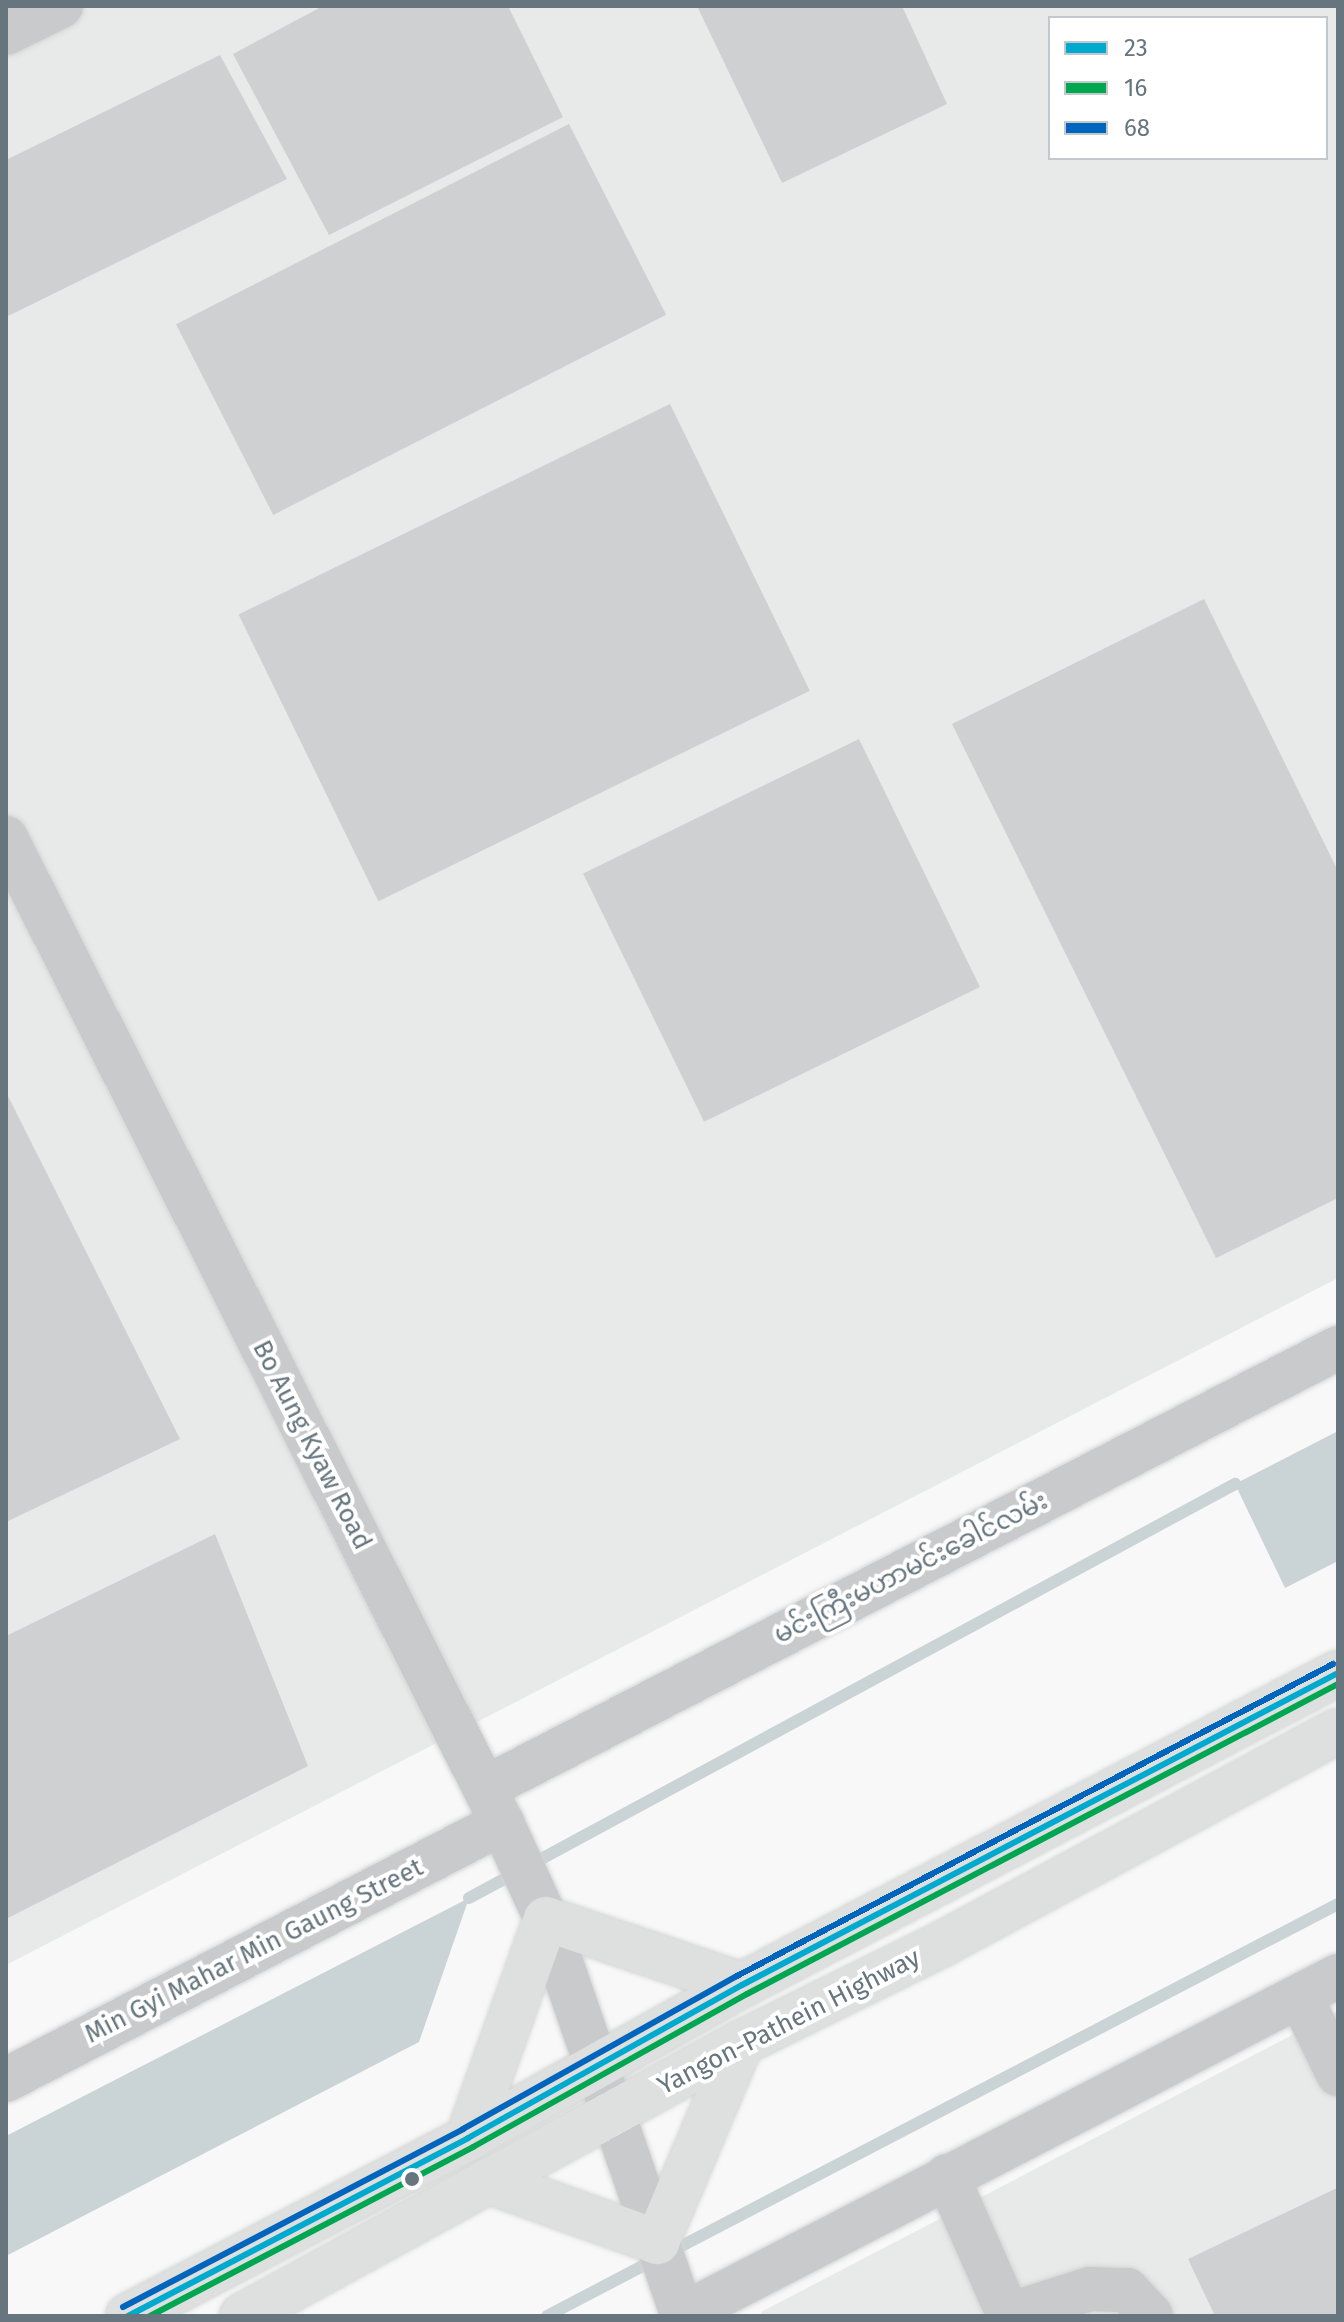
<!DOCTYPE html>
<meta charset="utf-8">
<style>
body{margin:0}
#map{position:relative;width:1344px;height:2322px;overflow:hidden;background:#f8f8f8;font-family:"Fira Sans","Noto Sans Myanmar",sans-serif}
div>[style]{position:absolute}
.built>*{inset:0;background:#e8e9e9}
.water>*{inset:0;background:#cad3d5}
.stream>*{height:12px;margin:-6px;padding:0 6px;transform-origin:6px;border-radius:6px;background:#cad3d5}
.building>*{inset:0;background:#cfd0d1;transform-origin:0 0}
.roads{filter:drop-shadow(0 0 2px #d3d4d4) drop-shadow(0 0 2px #d3d4d4)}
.minor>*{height:44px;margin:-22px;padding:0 22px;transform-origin:22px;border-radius:22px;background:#c9cacb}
.major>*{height:44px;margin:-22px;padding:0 22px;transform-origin:22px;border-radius:22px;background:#dedfdf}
.bus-1>*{height:6px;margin:-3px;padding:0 3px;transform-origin:3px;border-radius:3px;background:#00a9ce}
.bus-2>*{height:6px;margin:-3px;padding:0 3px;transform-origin:3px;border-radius:3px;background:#00a651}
.bus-3>*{height:6px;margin:-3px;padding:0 3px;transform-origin:3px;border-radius:3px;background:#0065bd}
.dots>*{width:22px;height:22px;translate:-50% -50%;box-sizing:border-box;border:4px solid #fff;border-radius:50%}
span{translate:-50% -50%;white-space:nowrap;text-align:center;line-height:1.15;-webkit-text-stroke:8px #fff;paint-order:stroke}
.street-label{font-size:26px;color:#66757e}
.frame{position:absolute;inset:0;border:8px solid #66757e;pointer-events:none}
.legend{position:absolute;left:1048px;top:16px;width:280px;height:144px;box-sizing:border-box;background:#fff;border:2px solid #c2c8cb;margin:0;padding:10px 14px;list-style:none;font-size:24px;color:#66757e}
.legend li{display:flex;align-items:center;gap:16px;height:40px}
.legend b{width:40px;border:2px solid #c2c8cb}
</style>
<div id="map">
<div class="built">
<i style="clip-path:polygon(evenodd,6px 6px,1338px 6px,1338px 1278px,6px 1965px,6px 6px,1050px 18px,1326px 18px,1326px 158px,1050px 158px,1050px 18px)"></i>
<i style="clip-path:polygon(1338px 2011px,1338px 2316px,763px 2316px,761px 2312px)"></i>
</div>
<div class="water">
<i style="clip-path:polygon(1338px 1431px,1338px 1561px,1285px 1588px,1235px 1484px)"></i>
<i style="clip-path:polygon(469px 1898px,419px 2042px,6px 2256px,6px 2136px)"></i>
</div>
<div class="stream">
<i style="left:469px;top:1898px;width:871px;rotate:-28.39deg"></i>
<i style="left:670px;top:2252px;width:753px;rotate:-27.52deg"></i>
<i style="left:547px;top:2316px;width:121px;rotate:-27.6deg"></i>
</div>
<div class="building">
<i style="clip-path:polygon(323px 6px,508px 6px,563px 117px,329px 235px,233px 54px)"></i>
<i style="clip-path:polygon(697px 6px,902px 6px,947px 104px,782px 183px)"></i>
<i style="clip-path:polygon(220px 55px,287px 179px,6px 317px,6px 160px)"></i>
<i style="left:569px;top:124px;width:214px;height:441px;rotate:63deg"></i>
<i style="left:670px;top:404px;width:319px;height:480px;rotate:64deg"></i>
<i style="clip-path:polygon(1204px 599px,1338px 871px,1338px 1198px,1216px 1258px,952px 724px)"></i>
<i style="left:859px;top:739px;width:276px;height:307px;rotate:64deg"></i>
<i style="clip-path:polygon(6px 1092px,180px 1439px,6px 1522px)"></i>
<i style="clip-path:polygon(215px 1534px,308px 1766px,6px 1919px,6px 1636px)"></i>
<i style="clip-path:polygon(1337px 2188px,1338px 2316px,1215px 2316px,1188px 2259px)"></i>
</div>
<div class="roads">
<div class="minor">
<i style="left:6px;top:33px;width:61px;rotate:-26.1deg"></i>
<i style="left:6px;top:838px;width:1103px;rotate:63.27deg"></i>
<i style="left:502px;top:1823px;width:106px;rotate:65.4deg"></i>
<i style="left:546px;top:1919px;width:420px;rotate:71deg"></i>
<i style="left:485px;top:1788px;width:960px;rotate:-27.29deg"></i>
<i style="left:1300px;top:1996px;width:87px;rotate:64deg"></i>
<i style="left:6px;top:2080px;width:559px;rotate:-27.39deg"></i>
<i style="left:947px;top:2176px;width:153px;rotate:66.1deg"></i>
<i style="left:682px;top:2315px;width:738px;rotate:-27.33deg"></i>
<i style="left:1008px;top:2315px;width:86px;rotate:-17.6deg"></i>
<i style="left:1090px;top:2289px;width:37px;rotate:2deg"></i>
<i style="left:1127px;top:2290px;width:35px;rotate:47deg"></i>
</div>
<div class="major">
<i style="left:468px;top:2138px;width:232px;rotate:-70.4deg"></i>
<i style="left:546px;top:1919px;width:207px;rotate:18.6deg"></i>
<i style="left:488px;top:2181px;width:180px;rotate:19.8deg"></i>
<i style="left:657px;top:2242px;width:216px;rotate:-67.1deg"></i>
<i style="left:128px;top:2316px;width:384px;rotate:-27.6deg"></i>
<i style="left:468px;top:2138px;width:314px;rotate:-29.2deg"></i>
<i style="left:742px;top:1985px;width:673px;rotate:-27.63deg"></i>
<i style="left:242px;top:2316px;width:569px;rotate:-28.68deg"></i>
<i style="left:741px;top:2043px;width:226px;rotate:-26.2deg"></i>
<i style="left:944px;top:1943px;width:447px;rotate:-28.3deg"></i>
</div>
</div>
<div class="bus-1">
<i style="left:128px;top:2316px;width:384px;rotate:-27.6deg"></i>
<i style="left:468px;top:2138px;width:314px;rotate:-29.2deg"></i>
<i style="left:742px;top:1985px;width:673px;rotate:-27.63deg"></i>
</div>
<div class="bus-2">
<i style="left:150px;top:2316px;width:365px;rotate:-27.6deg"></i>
<i style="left:473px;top:2147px;width:314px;rotate:-29.2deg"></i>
<i style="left:747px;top:1994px;width:667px;rotate:-27.68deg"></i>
</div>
<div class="bus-3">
<i style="left:123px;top:2307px;width:384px;rotate:-27.6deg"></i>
<i style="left:463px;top:2129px;width:314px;rotate:-29.2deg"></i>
<i style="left:737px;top:1976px;width:673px;rotate:-27.63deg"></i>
</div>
<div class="dots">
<i style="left:412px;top:2179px;background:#66757e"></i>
</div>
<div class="street-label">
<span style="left:312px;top:1445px;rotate:63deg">Bo Aung Kyaw Road</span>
<span style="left:911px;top:1568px;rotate:-27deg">မင်းကြီးမဟာမင်းခေါင်လမ်း</span>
<span style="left:254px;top:1951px;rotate:-27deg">Min Gyi Mahar Min Gaung Street</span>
<span style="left:789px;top:2022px;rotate:-27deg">Yangon-Pathein Highway</span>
</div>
<div class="frame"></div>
<ul class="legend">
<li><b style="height:10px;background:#00a9ce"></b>23</li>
<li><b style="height:10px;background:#00a651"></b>16</li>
<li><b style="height:10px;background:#0065bd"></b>68</li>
</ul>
</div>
